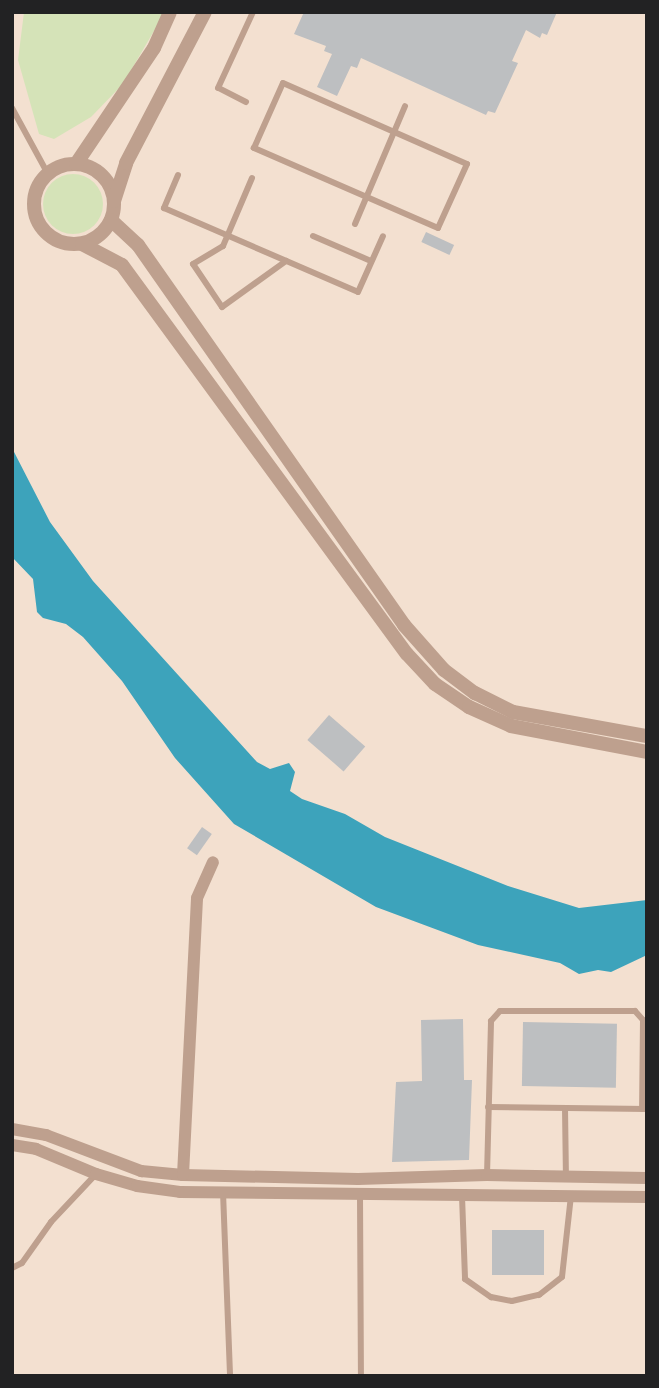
<!DOCTYPE html>
<style>
body{margin:0}
#map{position:relative;width:659px;height:1388px;overflow:hidden;background:#ebeef0;font-family:Spectral,serif}
div>[style]{position:absolute}
.commercial>*{inset:0;background:#f3e0d0;transform-origin:0 0}
.green>*{inset:0;background:#d5e3b8}
.round{border-radius:50%}
.water>*{inset:0;background:#3da3bb}
.building>*{inset:0;background:#bdbfc1;transform-origin:0 0}
.service>*{height:6px;margin:-3px;padding:0 3px;transform-origin:3px;border-radius:3px;background:#bea08e}
.minor>*{height:12px;margin:-6px;padding:0 6px;transform-origin:6px;border-radius:6px;background:#bea08e}
.tertiary>*{height:14px;margin:-7px;padding:0 7px;transform-origin:7px;border-radius:7px;background:#bea08e}
.tertiary>.ring{margin:-7px;padding:0;box-sizing:content-box;background:none;border:14px solid #bea08e;border-radius:50%}
span{translate:-50% -50%;white-space:nowrap;text-align:center;line-height:1.15;-webkit-text-stroke:6px #fff;paint-order:stroke}
.frame{position:absolute;inset:0;border:14px solid #222223;pointer-events:none}
</style>
<div id="map">
<div class="commercial">
<i style="left:12px;top:12px;width:635px;height:1364px"></i>
</div>
<div class="green">
<i style="clip-path:polygon(24px 12px,165px 12px,123px 84px,91px 117px,54px 139px,39px 134px,18px 60px)"></i>
<i class="round" style="left:43px;top:174px;width:60px;height:60px"></i>
</div>
<div class="water">
<i style="clip-path:polygon(12px 448px,50px 522px,93px 581px,257px 762px,270px 769px,289px 763px,295px 772px,290px 791px,302px 799px,345px 814px,385px 837px,508px 886px,579px 908px,647px 900px,647px 955px,611px 972px,598px 970px,579px 974px,560px 963px,478px 945px,376px 907px,234px 824px,175px 758px,122px 681px,83px 637px,66px 624px,43px 618px,37px 612px,33px 579px,12px 557px)"></i>
</div>
<div class="building">
<i style="clip-path:polygon(304px 12px,557px 12px,547px 35px,542px 33px,540px 38px,526px 30px,512px 61px,518px 63px,495px 113px,488px 111px,486px 115px,361px 58px,357px 68px,351px 66px,337px 96px,317px 87px,332px 54px,324px 51px,326px 46px,294px 34px)"></i>
<i style="left:426px;top:232px;width:31px;height:11px;rotate:25deg"></i>
<i style="left:329px;top:715px;width:48px;height:33px;rotate:41deg"></i>
<i style="left:202px;top:827px;width:12px;height:26px;rotate:35deg"></i>
<i style="clip-path:polygon(463px 1019px,464px 1080px,472px 1080px,469px 1160px,392px 1162px,396px 1082px,422px 1081px,421px 1020px)"></i>
<i style="left:523px;top:1022px;width:94px;height:64px;rotate:1deg"></i>
<i style="left:544px;top:1230px;width:45px;height:52px;rotate:90deg"></i>
</div>
<div class="service">
<i style="left:283px;top:83px;width:201px;rotate:23.8deg"></i>
<i style="left:467px;top:164px;width:70px;rotate:114.4deg"></i>
<i style="left:438px;top:228px;width:201px;rotate:-156.5deg"></i>
<i style="left:254px;top:148px;width:71px;rotate:-66deg"></i>
<i style="left:246px;top:102px;width:31px;rotate:-153deg"></i>
<i style="left:218px;top:88px;width:84px;rotate:-65.3deg"></i>
<i style="left:12px;top:108px;width:75px;rotate:61.4deg"></i>
<i style="left:178px;top:175px;width:36px;rotate:113deg"></i>
<i style="left:164px;top:208px;width:211px;rotate:23.4deg"></i>
<i style="left:358px;top:292px;width:61px;rotate:-65.9deg"></i>
<i style="left:252px;top:178px;width:74px;rotate:113.1deg"></i>
<i style="left:223px;top:246px;width:35px;rotate:149deg"></i>
<i style="left:193px;top:264px;width:52px;rotate:56deg"></i>
<i style="left:222px;top:307px;width:79px;rotate:-35.7deg"></i>
<i style="left:355px;top:224px;width:128px;rotate:-67deg"></i>
<i style="left:313px;top:236px;width:63px;rotate:23.3deg"></i>
<i style="left:488px;top:1107px;width:159px;rotate:0.7deg"></i>
<i style="left:565px;top:1108px;width:68px;rotate:89.2deg"></i>
<i style="left:487px;top:1175px;width:154px;rotate:-88.5deg"></i>
<i style="left:491px;top:1021px;width:13px;rotate:-48deg"></i>
<i style="left:500px;top:1011px;width:135px"></i>
<i style="left:635px;top:1011px;width:12px;rotate:48deg"></i>
<i style="left:643px;top:1020px;width:89px;rotate:90.6deg"></i>
<i style="left:223px;top:1192px;width:184px;rotate:87.8deg"></i>
<i style="left:360px;top:1196px;width:180px;rotate:89.7deg"></i>
<i style="left:462px;top:1196px;width:83px;rotate:87.9deg"></i>
<i style="left:465px;top:1279px;width:32px;rotate:35deg"></i>
<i style="left:491px;top:1297px;width:21px;rotate:11deg"></i>
<i style="left:512px;top:1301px;width:28px;rotate:-13deg"></i>
<i style="left:539px;top:1295px;width:29px;rotate:-38deg"></i>
<i style="left:562px;top:1277px;width:81px;rotate:-83.7deg"></i>
<i style="left:12px;top:1268px;width:11px;rotate:-27deg"></i>
<i style="left:22px;top:1263px;width:50px;rotate:-54.7deg"></i>
<i style="left:51px;top:1222px;width:66px;rotate:-46.8deg"></i>
</div>
<div class="minor">
<i style="left:12px;top:1129px;width:35px;rotate:10deg"></i>
<i style="left:46px;top:1135px;width:102px;rotate:20.8deg"></i>
<i style="left:141px;top:1171px;width:42px;rotate:5.4deg"></i>
<i style="left:183px;top:1175px;width:175px;rotate:1.3deg"></i>
<i style="left:358px;top:1179px;width:129px;rotate:-1.8deg"></i>
<i style="left:487px;top:1175px;width:160px;rotate:1.1deg"></i>
<i style="left:12px;top:1145px;width:24px;rotate:9deg"></i>
<i style="left:36px;top:1149px;width:65px;rotate:22.6deg"></i>
<i style="left:96px;top:1174px;width:43px;rotate:16.3deg"></i>
<i style="left:137px;top:1186px;width:43px;rotate:7.9deg"></i>
<i style="left:180px;top:1192px;width:467px;rotate:0.6deg"></i>
<i style="left:183px;top:1175px;width:277px;rotate:-87.1deg"></i>
<i style="left:197px;top:898px;width:39px;rotate:-66deg"></i>
</div>
<div class="tertiary">
<i class="ring" style="left:34px;top:164px;width:66px;height:66px"></i>
<i style="left:76px;top:164px;width:140px;rotate:-56.1deg"></i>
<i style="left:154px;top:48px;width:39px;rotate:-66deg"></i>
<i style="left:114px;top:201px;width:40px;rotate:-72deg"></i>
<i style="left:126px;top:163px;width:170px;rotate:-62.4deg"></i>
<i style="left:111px;top:220px;width:37px;rotate:43deg"></i>
<i style="left:138px;top:245px;width:464px;rotate:55deg"></i>
<i style="left:404px;top:625px;width:60px;rotate:48.4deg"></i>
<i style="left:444px;top:670px;width:39px;rotate:37deg"></i>
<i style="left:475px;top:693px;width:42px;rotate:26.6deg"></i>
<i style="left:513px;top:712px;width:136px;rotate:10.2deg"></i>
<i style="left:82px;top:244px;width:45px;rotate:27.7deg"></i>
<i style="left:122px;top:265px;width:482px;rotate:53.8deg"></i>
<i style="left:407px;top:654px;width:41px;rotate:47deg"></i>
<i style="left:435px;top:684px;width:41px;rotate:34.1deg"></i>
<i style="left:469px;top:707px;width:46px;rotate:24.3deg"></i>
<i style="left:511px;top:726px;width:138px;rotate:10.8deg"></i>
</div>
<div class="frame"></div>
</div>
